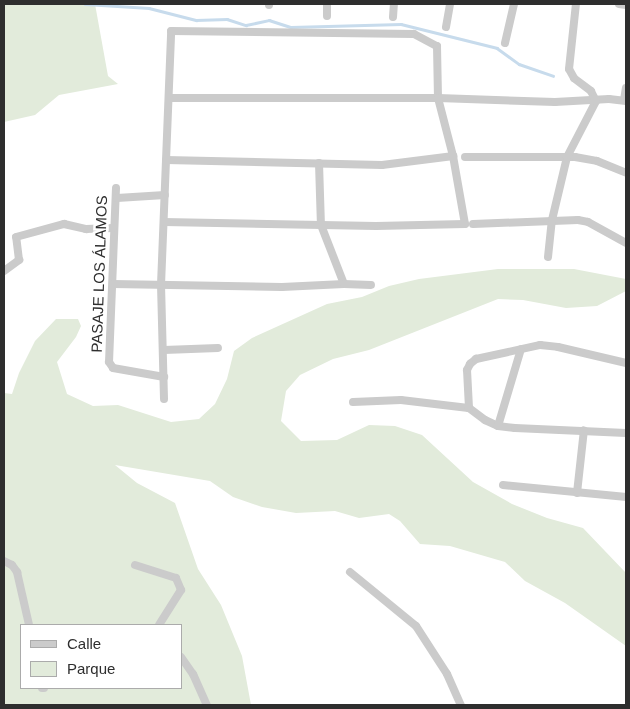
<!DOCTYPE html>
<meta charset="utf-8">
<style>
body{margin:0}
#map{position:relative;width:630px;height:709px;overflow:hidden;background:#fff;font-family:Arial,sans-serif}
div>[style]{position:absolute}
.green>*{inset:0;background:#e2ebdb}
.stream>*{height:2.5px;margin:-1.25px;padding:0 1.25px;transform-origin:1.25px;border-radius:1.25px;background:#c7dbec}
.minor>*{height:8px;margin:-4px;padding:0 4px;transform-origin:4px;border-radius:4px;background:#cbcbcb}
span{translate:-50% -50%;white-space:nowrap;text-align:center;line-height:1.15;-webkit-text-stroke:5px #fff;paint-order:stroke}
.street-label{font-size:15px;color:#2e2e2e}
.frame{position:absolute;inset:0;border:5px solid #2e2e2e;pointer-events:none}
.legend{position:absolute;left:20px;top:624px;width:162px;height:65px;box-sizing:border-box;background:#fff;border:1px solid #ababab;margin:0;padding:6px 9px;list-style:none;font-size:15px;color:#2e2e2e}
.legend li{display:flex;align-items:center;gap:10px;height:25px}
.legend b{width:25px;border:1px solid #ababab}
</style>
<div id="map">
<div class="green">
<i style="clip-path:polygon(4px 4px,95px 4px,108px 76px,118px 84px,59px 95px,35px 115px,4px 122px)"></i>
<i style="clip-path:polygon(evenodd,498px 269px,574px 269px,626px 279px,626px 291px,597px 306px,566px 308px,523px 300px,498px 299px,369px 350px,333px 359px,300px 375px,286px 391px,281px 421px,301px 441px,337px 440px,369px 425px,395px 426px,422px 435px,473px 482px,512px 504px,547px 518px,583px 528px,626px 573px,626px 646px,565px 603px,525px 581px,505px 562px,450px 546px,420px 544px,400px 521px,389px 514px,359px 518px,335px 511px,296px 513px,262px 507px,233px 497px,210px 481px,115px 465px,137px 483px,175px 503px,198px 569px,221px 605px,242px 656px,251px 705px,4px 705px,4px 393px,12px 394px,19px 373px,35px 341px,56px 319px,78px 319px,81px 326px,76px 337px,57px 362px,67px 394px,93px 406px,118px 405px,171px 422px,199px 419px,215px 404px,227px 379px,234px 351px,252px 338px,327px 304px,362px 297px,389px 286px,419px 279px,498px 269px,21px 625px,181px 625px,181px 688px,21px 688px,21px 625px)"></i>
</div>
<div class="stream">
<i style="left:85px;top:4px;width:64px;rotate:3.6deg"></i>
<i style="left:149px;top:8px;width:49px;rotate:14.3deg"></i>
<i style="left:196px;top:20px;width:31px;rotate:-2deg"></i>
<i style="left:227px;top:19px;width:20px;rotate:18deg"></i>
<i style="left:246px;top:25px;width:24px;rotate:-12deg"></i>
<i style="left:269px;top:20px;width:23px;rotate:18deg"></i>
<i style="left:291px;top:27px;width:110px;rotate:-1.6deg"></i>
<i style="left:401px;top:24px;width:99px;rotate:14deg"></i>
<i style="left:497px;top:48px;width:27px;rotate:36deg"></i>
<i style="left:519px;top:64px;width:36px;rotate:19deg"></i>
</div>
<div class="minor">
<i style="left:269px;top:4px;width:1px;rotate:90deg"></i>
<i style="left:619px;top:4px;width:7px;rotate:8deg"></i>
<i style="left:327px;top:16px;width:12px;rotate:-90deg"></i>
<i style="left:393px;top:17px;width:13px;rotate:-86deg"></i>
<i style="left:446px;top:27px;width:23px;rotate:-80deg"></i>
<i style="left:505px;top:43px;width:40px;rotate:-77deg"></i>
<i style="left:170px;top:98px;width:268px"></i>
<i style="left:438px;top:98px;width:117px;rotate:2deg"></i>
<i style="left:555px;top:102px;width:54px;rotate:-3.2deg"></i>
<i style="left:609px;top:99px;width:17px;rotate:7deg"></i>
<i style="left:624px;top:100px;width:12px;rotate:-81deg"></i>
<i style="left:465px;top:157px;width:110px"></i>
<i style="left:575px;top:157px;width:22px;rotate:10deg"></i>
<i style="left:597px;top:161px;width:31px;rotate:22deg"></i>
<i style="left:166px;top:160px;width:216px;rotate:1.3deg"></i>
<i style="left:382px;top:165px;width:72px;rotate:-7.2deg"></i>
<i style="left:319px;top:163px;width:62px;rotate:88.2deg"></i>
<i style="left:321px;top:225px;width:63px;rotate:68.7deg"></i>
<i style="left:116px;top:188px;width:174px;rotate:92.3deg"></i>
<i style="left:109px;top:362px;width:7px;rotate:56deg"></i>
<i style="left:113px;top:368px;width:52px;rotate:10deg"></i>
<i style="left:117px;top:198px;width:48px;rotate:-3.6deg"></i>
<i style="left:473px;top:224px;width:105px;rotate:-2.2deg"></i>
<i style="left:578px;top:220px;width:10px;rotate:11deg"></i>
<i style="left:588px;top:222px;width:43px;rotate:28.9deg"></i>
<i style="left:548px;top:257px;width:37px;rotate:-84deg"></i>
<i style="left:552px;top:220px;width:65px;rotate:-76.6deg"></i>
<i style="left:567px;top:157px;width:63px;rotate:-62.6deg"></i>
<i style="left:596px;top:101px;width:11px;rotate:-117deg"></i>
<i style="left:591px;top:91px;width:21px;rotate:-143deg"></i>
<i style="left:574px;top:78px;width:10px;rotate:-119deg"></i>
<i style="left:569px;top:69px;width:65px;rotate:-83.9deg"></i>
<i style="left:4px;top:271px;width:19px;rotate:-36deg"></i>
<i style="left:19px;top:260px;width:23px;rotate:-97deg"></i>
<i style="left:16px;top:237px;width:50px;rotate:-15.2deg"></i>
<i style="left:64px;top:224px;width:23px;rotate:13deg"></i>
<i style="left:86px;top:229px;width:27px;rotate:-2deg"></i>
<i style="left:113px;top:284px;width:169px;rotate:1deg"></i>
<i style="left:282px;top:287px;width:62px;rotate:-2.8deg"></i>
<i style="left:344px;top:284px;width:27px;rotate:2deg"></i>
<i style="left:164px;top:350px;width:54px;rotate:-2.1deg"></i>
<i style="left:164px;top:399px;width:114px;rotate:-91.5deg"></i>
<i style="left:161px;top:285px;width:254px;rotate:-87.7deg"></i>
<i style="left:171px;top:31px;width:243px;rotate:0.7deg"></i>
<i style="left:414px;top:34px;width:26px;rotate:28deg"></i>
<i style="left:437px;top:46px;width:52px;rotate:88.9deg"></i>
<i style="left:438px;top:98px;width:60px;rotate:75.5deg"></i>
<i style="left:453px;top:156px;width:69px;rotate:80deg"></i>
<i style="left:465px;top:224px;width:89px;rotate:178.7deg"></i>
<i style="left:376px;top:226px;width:212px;rotate:-178.9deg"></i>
<i style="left:353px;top:402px;width:48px;rotate:-2.4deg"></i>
<i style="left:401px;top:400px;width:68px;rotate:6.7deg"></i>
<i style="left:469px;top:408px;width:20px;rotate:37deg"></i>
<i style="left:485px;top:420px;width:14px;rotate:25deg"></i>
<i style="left:498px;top:426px;width:17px;rotate:7deg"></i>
<i style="left:515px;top:428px;width:111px;rotate:2.6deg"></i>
<i style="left:469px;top:408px;width:38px;rotate:-93deg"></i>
<i style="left:467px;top:370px;width:7px;rotate:-63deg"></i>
<i style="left:470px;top:364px;width:8px;rotate:-40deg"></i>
<i style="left:476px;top:359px;width:66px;rotate:-12.3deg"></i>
<i style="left:540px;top:345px;width:18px;rotate:6deg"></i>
<i style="left:558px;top:347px;width:70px;rotate:13.2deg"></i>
<i style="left:498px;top:426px;width:80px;rotate:-73.4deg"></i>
<i style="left:503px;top:485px;width:124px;rotate:5.6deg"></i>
<i style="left:577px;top:493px;width:63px;rotate:-83.7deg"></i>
<i style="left:4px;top:561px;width:9px;rotate:27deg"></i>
<i style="left:12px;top:565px;width:9px;rotate:54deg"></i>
<i style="left:17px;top:572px;width:54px;rotate:77.2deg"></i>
<i style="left:135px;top:565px;width:43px;rotate:17.6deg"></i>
<i style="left:176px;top:578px;width:13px;rotate:67deg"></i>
<i style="left:181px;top:590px;width:41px;rotate:122.2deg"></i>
<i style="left:350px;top:572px;width:85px;rotate:39.3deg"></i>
<i style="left:416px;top:626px;width:57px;rotate:57.1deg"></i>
<i style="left:447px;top:674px;width:34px;rotate:66deg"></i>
<i style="left:181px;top:657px;width:21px;rotate:55deg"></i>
<i style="left:193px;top:674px;width:34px;rotate:66deg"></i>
<i style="left:42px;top:688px;width:2px"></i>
</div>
<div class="street-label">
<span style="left:99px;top:274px;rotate:-88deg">PASAJE LOS ÁLAMOS</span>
</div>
<div class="frame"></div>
<ul class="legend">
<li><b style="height:6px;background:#cbcbcb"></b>Calle</li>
<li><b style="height:14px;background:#e2ebdb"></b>Parque</li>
</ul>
</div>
